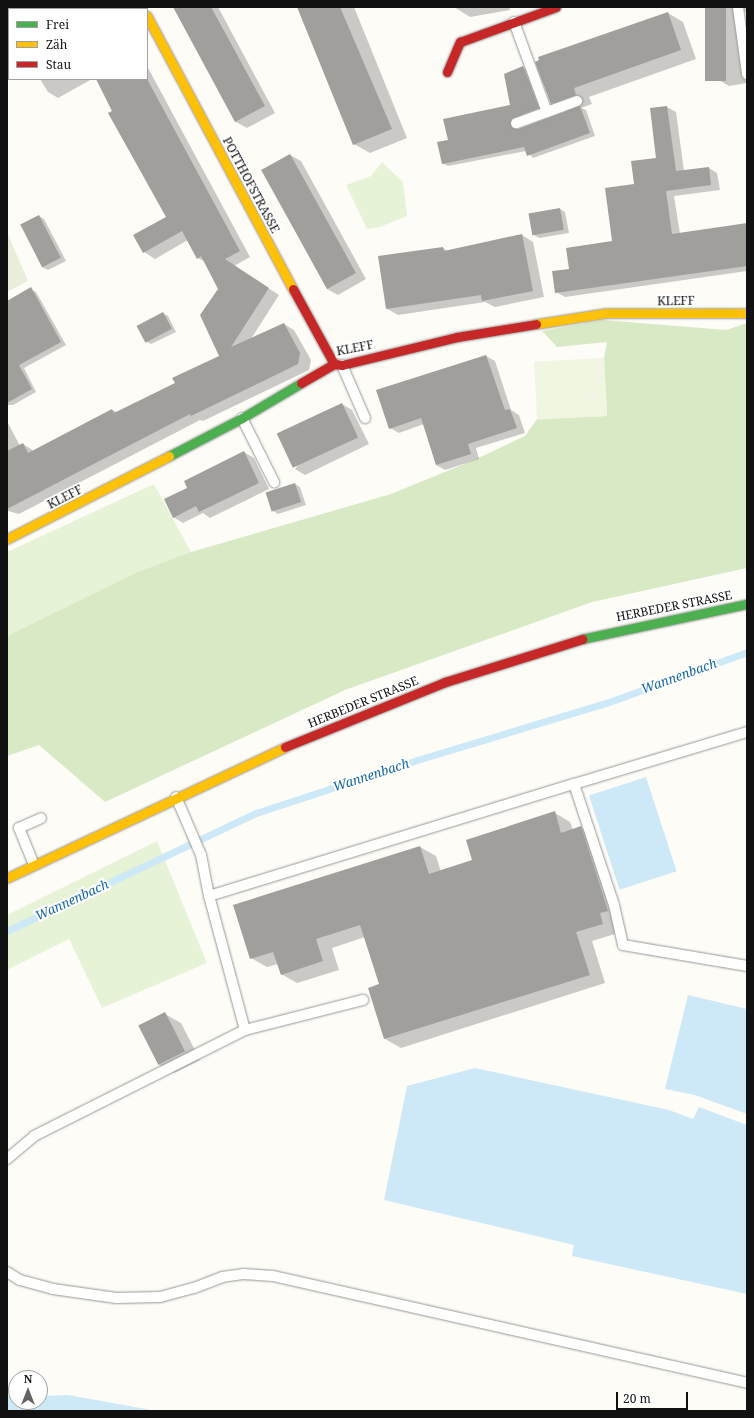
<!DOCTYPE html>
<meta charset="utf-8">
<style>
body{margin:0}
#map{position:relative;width:754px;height:1418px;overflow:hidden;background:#fdfcf7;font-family:"Noto Serif",serif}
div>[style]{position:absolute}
.green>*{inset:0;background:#e7f3d7}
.forest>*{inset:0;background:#d8eac5}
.cemetery>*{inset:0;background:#e9eedb}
.pitch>*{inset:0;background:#f0f6e1;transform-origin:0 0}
.water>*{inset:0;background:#cde8f7;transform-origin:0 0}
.shadow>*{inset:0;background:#0003;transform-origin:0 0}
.stream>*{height:7px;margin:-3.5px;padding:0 3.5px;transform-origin:3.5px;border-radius:3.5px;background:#cde8f7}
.building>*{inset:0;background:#a19f9c;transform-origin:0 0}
.roads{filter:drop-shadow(0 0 1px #979795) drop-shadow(0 0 1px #979795)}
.lane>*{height:10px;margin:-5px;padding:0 5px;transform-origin:5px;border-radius:5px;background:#fffffe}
.fast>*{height:9px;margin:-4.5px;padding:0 4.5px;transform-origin:4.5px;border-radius:4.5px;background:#4caf50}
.slow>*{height:9px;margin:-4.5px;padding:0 4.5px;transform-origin:4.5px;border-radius:4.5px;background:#ffc107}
.jam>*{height:9px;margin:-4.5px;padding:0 4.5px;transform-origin:4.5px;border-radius:4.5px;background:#c62828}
span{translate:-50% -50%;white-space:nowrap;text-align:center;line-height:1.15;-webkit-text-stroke:4px #fff;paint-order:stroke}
.street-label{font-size:12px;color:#111}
.water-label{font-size:13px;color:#1768a6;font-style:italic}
.frame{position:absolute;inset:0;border:8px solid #111;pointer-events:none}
.legend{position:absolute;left:8px;top:8px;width:140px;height:72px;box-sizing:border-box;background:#fff;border:1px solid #a0a0a0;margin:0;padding:5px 7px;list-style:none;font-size:12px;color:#111}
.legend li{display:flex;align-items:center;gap:8px;height:20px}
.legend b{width:20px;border:1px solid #a0a0a0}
.north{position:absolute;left:8px;top:1370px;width:40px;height:40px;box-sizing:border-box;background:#fff;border:1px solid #a0a0a0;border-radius:50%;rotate:0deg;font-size:11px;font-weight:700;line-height:16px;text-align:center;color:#111}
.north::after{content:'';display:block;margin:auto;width:14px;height:18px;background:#646362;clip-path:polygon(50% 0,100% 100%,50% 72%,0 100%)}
.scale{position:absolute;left:616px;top:1392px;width:72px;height:18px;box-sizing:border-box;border:2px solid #111;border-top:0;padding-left:5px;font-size:12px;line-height:14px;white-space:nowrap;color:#111;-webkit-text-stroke:3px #fff;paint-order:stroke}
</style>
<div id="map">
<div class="green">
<i style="clip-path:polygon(382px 162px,403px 182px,407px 216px,380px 227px,367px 229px,346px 185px,371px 176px)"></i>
<i style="clip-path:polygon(154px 484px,191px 552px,135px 573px,7px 636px,7px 552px)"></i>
<i style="clip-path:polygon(157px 841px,207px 963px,102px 1008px,69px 939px,7px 970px,7px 915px)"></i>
</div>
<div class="forest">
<i style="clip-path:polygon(603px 320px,726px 330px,747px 323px,747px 568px,592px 602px,345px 690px,105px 802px,39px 745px,7px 756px,7px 636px,135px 573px,191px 552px,391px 494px,474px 460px,525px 436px,537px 419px,607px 416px,604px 358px,607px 342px,557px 347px,542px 331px)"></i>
</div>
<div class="cemetery">
<i style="clip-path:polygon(7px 232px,28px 281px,7px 292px)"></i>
</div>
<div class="pitch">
<i style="left:604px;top:358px;width:58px;height:70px;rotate:87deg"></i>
</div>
<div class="water">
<i style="left:646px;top:777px;width:99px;height:60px;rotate:72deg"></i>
<i style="clip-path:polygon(688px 995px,747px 1009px,747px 1114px,695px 1095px,665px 1089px)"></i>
<i style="clip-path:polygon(475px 1068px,669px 1110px,693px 1119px,699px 1107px,747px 1125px,747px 1294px,572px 1256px,574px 1245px,384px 1200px,407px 1086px)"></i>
<i style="clip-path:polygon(68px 1395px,157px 1411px,7px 1411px,7px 1396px,16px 1396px,16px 1402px,40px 1402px,40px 1396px)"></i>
</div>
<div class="shadow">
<i style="left:12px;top:7px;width:97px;height:2px"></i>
<i style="clip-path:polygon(174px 7px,218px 7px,275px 113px,247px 128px,236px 122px)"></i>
<i style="clip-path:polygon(298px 7px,354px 7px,407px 138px,370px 153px,354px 144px)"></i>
<i style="clip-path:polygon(454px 7px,509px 7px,510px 10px,470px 17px)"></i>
<i style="clip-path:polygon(707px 7px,747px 7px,747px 18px,746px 11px,743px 15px,747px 43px,747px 83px,729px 86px,717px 79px)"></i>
<i style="clip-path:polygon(668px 13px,683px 22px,696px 59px,589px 97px,592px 104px,581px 108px,586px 110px,595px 136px,533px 158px,526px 151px,448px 166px,442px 163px,449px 141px,511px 106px,523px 67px,528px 70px,543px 111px,516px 121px,516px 130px,568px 112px,552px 103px)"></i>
<i style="clip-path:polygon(147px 66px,250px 257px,234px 266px,279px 295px,251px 339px,284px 324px,294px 330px,311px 360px,309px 370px,203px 421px,200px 420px,19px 514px,8px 511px,7px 421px,20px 446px,23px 444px,34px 451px,112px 410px,117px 412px,176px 383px,220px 356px,219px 289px,205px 262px,198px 258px,188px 240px,155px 259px,144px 252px,167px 218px,97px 79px,92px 79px,58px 98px,48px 92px,40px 79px,147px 79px)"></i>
<i style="clip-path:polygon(667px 107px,676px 112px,684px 171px,709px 168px,717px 173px,720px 190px,674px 196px,680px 234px,747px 224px,747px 271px,565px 297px,556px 292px,570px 270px,613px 242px,635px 185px,657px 159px,651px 109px)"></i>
<i style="clip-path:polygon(290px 155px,301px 161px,366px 279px,338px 295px,327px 289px,262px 170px)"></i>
<i style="clip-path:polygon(560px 209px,565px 212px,569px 233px,539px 238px,534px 235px)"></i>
<i style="clip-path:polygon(39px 216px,44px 219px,66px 261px,48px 270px,42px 267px)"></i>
<i style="clip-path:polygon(522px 235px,533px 242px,544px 297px,495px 307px,485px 302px,398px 315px,386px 308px,443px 248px,448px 251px)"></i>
<i style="clip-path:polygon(31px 289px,36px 292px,66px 345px,24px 368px,36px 392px,13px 405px,7px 405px,7px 302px)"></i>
<i style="clip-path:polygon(163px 313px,168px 316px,176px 332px,151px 344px,146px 341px)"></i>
<i style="clip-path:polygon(486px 356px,495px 361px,511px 410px,519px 415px,525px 433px,476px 448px,479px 459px,445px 470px,436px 465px,424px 424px,399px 433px,390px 428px,377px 391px)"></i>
<i style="clip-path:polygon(342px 404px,352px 410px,369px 444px,305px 475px,295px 469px)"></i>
<i style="clip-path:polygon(244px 452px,254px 458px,269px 489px,210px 518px,203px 513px,183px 523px,173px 517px,189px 489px)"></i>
<i style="clip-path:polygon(295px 484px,300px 487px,306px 505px,278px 514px,273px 511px)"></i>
<i style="clip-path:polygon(555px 813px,570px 822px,573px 830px,581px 827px,597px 837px,623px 920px,615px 922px,618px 933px,592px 941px,605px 983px,401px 1048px,385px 1039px,369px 989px,380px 985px,365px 937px,332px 948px,339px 970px,297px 983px,281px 974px,278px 964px,267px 967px,251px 958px,420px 847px,436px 856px,441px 872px,473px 861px)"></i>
<i style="clip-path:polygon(165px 1014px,181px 1023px,200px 1060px,174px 1073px,158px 1064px)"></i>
</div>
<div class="stream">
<i style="left:7px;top:931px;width:276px;rotate:-25.4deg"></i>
<i style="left:256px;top:813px;width:169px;rotate:-18.2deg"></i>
<i style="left:417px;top:760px;width:201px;rotate:-16.8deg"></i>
<i style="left:609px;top:702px;width:147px;rotate:-19.9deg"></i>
</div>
<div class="building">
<i style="clip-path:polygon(173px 7px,211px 7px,265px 106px,235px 122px)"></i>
<i style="clip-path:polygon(297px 7px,340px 7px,392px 129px,353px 145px)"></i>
<i style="left:705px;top:7px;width:21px;height:74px"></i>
<i style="clip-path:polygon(668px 12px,681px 50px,574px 88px,576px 95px,551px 104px,535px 62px,539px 60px,538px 57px)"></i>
<i style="clip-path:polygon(523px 66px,539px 108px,511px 119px,512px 128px,518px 129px,580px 106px,590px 133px,527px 156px,524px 147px,442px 164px,437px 142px,448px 140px,443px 119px,510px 105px,504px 74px)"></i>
<i style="clip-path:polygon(96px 79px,147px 79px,240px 251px,225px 259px,269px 288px,231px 347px,284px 323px,300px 353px,298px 364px,191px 416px,190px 414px,7px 509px,7px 451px,23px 443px,28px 453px,112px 409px,114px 413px,175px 383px,172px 378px,219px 356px,200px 315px,218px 289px,201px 256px,197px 259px,182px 231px,143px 253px,133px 235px,166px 217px,108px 113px,112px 111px)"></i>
<i style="clip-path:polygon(667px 106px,676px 171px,709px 167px,711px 185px,666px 191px,672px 234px,747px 223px,747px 266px,555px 293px,552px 271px,569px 269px,566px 248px,612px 241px,605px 188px,634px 184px,631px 161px,656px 158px,650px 108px)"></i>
<i style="left:290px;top:154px;width:136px;height:33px;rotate:61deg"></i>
<i style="left:560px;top:208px;width:22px;height:32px;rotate:80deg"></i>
<i style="left:39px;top:215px;width:48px;height:21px;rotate:63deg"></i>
<i style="clip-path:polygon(522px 234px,533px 291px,482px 301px,481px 295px,386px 309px,378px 256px,443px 247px,444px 251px)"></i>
<i style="clip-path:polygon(31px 287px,61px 342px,19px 365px,32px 389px,7px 403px,7px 301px)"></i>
<i style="left:163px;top:312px;width:19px;height:30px;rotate:62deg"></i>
<i style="clip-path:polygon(486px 355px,505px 410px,510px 409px,517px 428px,468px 444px,471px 454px,436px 465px,421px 418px,389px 429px,376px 390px)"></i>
<i style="left:342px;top:403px;width:38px;height:72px;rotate:65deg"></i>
<i style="clip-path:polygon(244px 451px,259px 483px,199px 512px,196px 506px,173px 518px,164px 499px,187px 488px,184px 481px)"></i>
<i style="left:295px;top:483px;width:20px;height:31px;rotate:72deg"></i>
<i style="clip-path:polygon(555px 811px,561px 833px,581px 826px,608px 911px,600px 913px,603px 924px,576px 932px,590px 975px,384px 1039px,368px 988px,379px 984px,360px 925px,316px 939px,323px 961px,281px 975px,273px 952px,250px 959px,233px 905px,420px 846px,429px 874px,472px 860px,466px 840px)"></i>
<i style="left:165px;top:1012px;width:44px;height:30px;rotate:63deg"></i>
</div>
<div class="roads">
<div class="lane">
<i style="left:738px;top:7px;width:68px;rotate:82.3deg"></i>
<i style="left:514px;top:22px;width:96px;rotate:69.9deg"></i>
<i style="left:547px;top:112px;width:33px;rotate:160deg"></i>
<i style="left:547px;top:112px;width:32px;rotate:-20deg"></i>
<i style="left:342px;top:365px;width:58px;rotate:66.5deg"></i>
<i style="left:242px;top:418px;width:72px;rotate:63.4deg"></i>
<i style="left:574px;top:784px;width:181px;rotate:-16.7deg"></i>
<i style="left:34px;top:865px;width:40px;rotate:-112deg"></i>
<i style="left:19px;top:828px;width:24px;rotate:-24deg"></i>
<i style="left:209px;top:896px;width:382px;rotate:-17.1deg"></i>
<i style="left:574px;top:784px;width:127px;rotate:71.7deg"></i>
<i style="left:614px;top:905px;width:41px;rotate:77.3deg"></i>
<i style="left:623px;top:945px;width:126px;rotate:9.6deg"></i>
<i style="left:245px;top:1030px;width:122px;rotate:-14.3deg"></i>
<i style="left:7px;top:1159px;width:35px;rotate:-40deg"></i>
<i style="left:34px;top:1136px;width:236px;rotate:-26.7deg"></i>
<i style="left:245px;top:1030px;width:139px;rotate:-105deg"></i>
<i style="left:209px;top:896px;width:42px;rotate:-101deg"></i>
<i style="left:201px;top:855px;width:63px;rotate:-113.3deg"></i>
<i style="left:7px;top:1272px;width:15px;rotate:32deg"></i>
<i style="left:20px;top:1280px;width:34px;rotate:15deg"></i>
<i style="left:53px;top:1289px;width:64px;rotate:8.1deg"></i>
<i style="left:116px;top:1298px;width:44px;rotate:-1.3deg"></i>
<i style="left:160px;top:1297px;width:35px;rotate:-15deg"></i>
<i style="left:194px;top:1288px;width:30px;rotate:-21deg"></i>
<i style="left:222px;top:1277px;width:21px;rotate:-8deg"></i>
<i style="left:243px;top:1274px;width:30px;rotate:4deg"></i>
<i style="left:273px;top:1276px;width:486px;rotate:12.7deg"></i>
</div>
<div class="fast">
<i style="left:169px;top:456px;width:82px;rotate:-27.5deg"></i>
<i style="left:242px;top:418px;width:69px;rotate:-30.7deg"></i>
<i style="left:582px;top:639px;width:169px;rotate:-12deg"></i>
</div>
<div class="slow">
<i style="left:147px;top:16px;width:310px;rotate:61.9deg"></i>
<i style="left:536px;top:324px;width:71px;rotate:-8.9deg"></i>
<i style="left:606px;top:313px;width:141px"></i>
<i style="left:7px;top:539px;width:182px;rotate:-27.1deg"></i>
<i style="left:7px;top:878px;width:307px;rotate:-25.2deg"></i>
</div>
<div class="jam">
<i style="left:447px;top:72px;width:33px;rotate:-67deg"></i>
<i style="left:460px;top:42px;width:102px;rotate:-20deg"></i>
<i style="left:293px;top:289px;width:85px;rotate:61.3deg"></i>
<i style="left:301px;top:383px;width:38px;rotate:-30deg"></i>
<i style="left:334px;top:364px;width:8px;rotate:7deg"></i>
<i style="left:342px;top:365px;width:118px;rotate:-13.7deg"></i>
<i style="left:457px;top:337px;width:80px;rotate:-9.3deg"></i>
<i style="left:285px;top:747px;width:173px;rotate:-22.1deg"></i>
<i style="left:445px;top:682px;width:144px;rotate:-17.4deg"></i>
</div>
</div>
<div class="street-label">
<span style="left:251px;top:185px;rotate:62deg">POTTHOFSTRASSE</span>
<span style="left:676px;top:301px;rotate:-1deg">KLEFF</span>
<span style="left:355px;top:348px;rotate:-11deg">KLEFF</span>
<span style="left:65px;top:497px;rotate:-27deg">KLEFF</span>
<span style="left:674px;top:606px;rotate:-11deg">HERBEDER STRASSE</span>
<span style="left:363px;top:702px;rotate:-22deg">HERBEDER STRASSE</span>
</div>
<div class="water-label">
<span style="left:679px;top:676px;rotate:-20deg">Wannenbach</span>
<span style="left:371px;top:775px;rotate:-18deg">Wannenbach</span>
<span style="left:72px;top:900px;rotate:-25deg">Wannenbach</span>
</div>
<div class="frame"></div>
<ul class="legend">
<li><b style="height:5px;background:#4caf50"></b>Frei</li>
<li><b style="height:5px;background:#ffc107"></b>Zäh</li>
<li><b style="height:5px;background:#c62828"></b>Stau</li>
</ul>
<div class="north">N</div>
<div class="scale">20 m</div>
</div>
